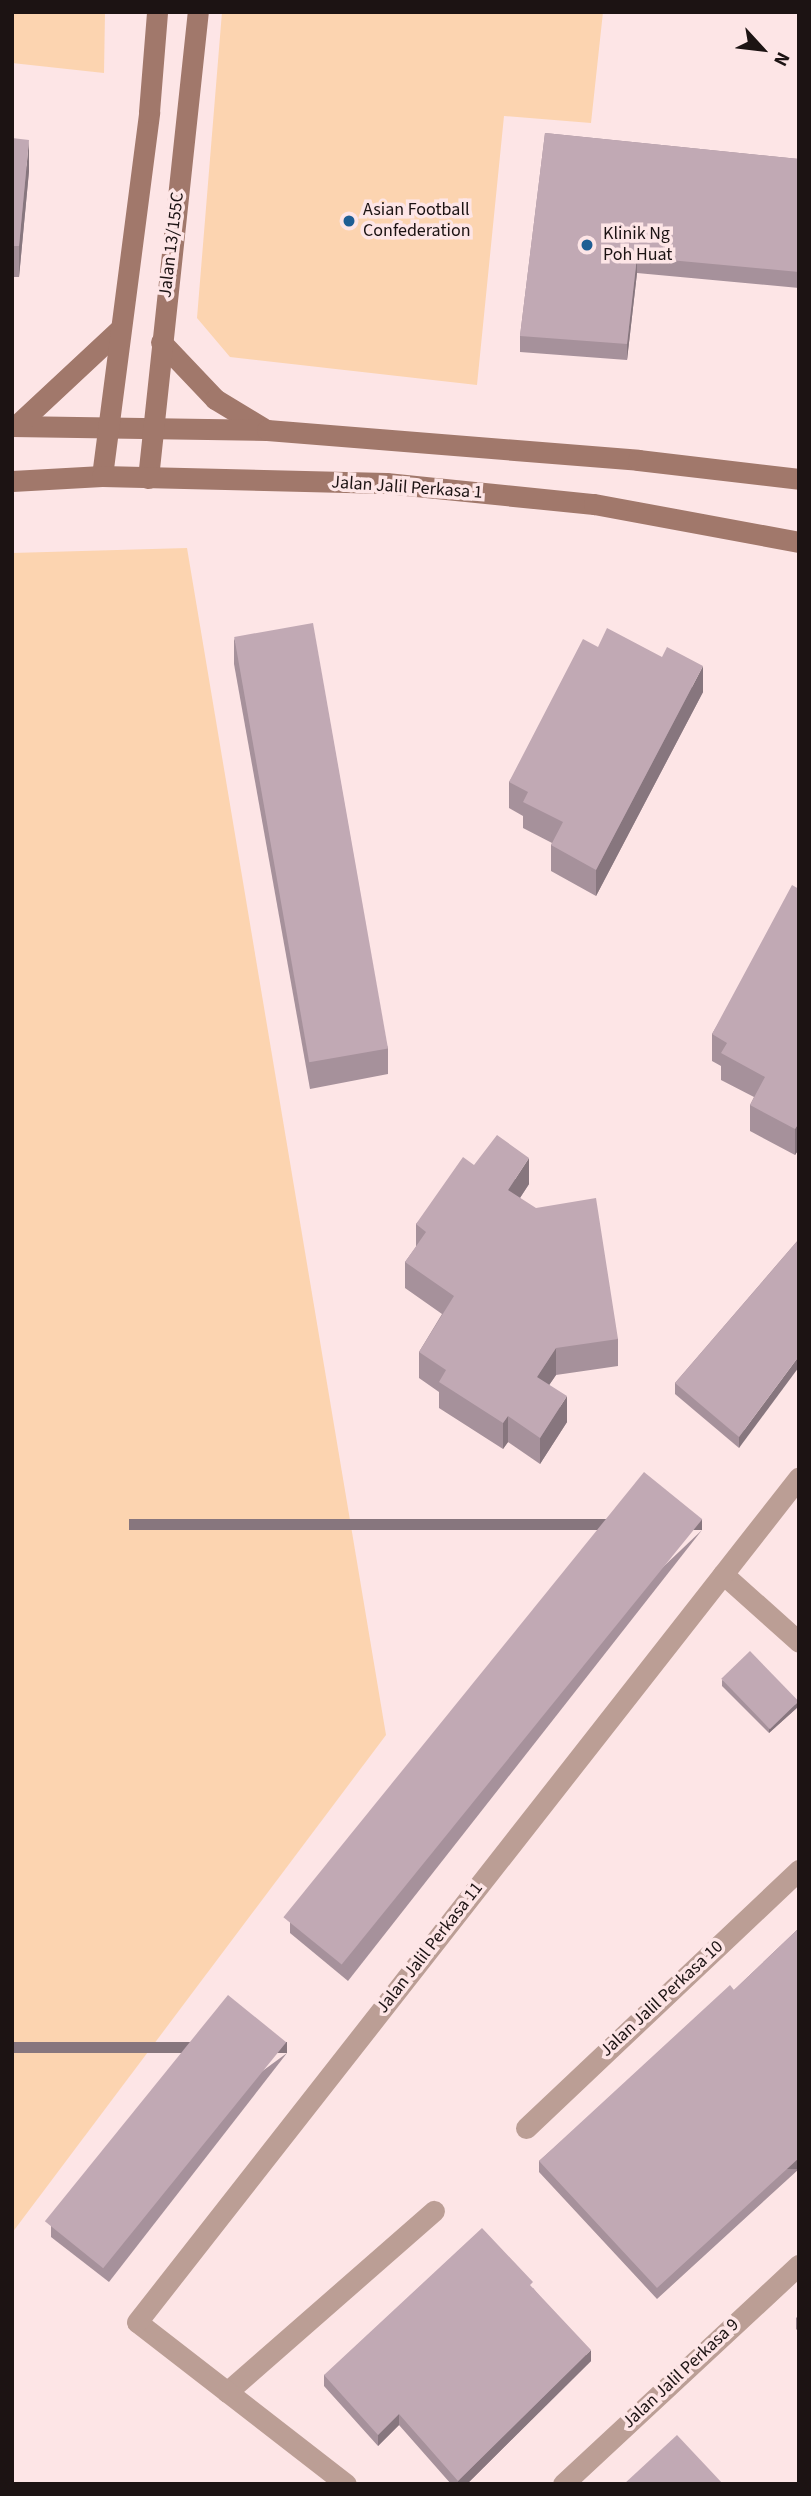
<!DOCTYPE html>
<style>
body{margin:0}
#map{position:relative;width:811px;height:2496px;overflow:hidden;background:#fde5e6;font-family:"Source Sans 3",sans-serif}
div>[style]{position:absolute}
.green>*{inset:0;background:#fcd4b0}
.street>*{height:21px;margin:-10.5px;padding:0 10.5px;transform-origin:10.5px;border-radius:10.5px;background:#bb9e95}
.secondary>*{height:21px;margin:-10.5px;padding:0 10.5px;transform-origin:10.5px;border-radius:10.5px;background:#a1786b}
.wall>*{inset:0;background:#a6919b}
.shaded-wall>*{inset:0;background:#87767e;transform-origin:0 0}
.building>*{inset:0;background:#c1a9b4;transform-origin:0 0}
.dots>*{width:19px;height:19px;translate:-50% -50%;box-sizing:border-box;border:4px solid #fde5e6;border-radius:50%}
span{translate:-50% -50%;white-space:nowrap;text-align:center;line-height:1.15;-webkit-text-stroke:7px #fde5e6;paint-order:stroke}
.poi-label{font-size:18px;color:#1c1313}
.left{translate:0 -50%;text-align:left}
.street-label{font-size:18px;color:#1c1313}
.frame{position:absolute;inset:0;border:14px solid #1c1313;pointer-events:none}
.north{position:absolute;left:727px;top:14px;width:70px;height:70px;-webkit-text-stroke:5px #fde5e6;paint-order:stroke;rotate:117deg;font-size:19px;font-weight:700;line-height:28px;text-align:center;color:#1c1313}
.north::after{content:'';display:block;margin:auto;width:24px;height:32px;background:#1c1313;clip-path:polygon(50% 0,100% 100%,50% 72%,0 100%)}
</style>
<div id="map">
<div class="green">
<i style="clip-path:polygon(12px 12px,105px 12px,104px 73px,12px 63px)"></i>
<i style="clip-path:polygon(222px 12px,603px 12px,591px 123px,504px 116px,477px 385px,230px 357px,197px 318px)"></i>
<i style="clip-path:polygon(187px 548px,386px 1735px,12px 2233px,12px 553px)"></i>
</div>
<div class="street">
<i style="left:723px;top:1574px;width:102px;rotate:41.8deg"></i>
<i style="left:526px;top:2128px;width:376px;rotate:-43.4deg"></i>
<i style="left:227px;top:2392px;width:275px;rotate:-41.2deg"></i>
<i style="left:346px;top:2484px;width:264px;rotate:-142.2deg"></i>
<i style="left:137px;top:2322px;width:1073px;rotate:-51.92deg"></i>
<i style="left:563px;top:2484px;width:322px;rotate:-42.9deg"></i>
</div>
<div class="secondary">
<i style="left:161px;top:342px;width:79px;rotate:46.5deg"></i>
<i style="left:215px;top:399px;width:56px;rotate:31.1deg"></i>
<i style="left:12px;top:426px;width:255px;rotate:0.9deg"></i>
<i style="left:267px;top:430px;width:372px;rotate:4.6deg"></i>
<i style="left:638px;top:460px;width:162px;rotate:6.7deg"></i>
<i style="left:16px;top:426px;width:142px;rotate:-43deg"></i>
<i style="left:102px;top:476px;width:367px;rotate:-82.6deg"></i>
<i style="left:149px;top:112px;width:100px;rotate:-85.4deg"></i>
<i style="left:148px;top:478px;width:469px;rotate:-83.9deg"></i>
<i style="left:12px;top:481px;width:90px;rotate:-3.2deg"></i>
<i style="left:102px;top:476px;width:284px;rotate:1.4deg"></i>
<i style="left:386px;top:483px;width:209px;rotate:5.8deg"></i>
<i style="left:594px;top:504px;width:208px;rotate:10.5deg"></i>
</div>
<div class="wall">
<i style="clip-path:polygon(545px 133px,799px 159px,799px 288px,637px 273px,627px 360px,520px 352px,520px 336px)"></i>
<i style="clip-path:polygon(12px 138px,29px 171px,19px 277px,12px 277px)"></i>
<i style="clip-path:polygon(234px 638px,388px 1048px,388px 1074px,310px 1089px,234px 664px)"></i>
<i style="clip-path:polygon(598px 647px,703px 692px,596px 896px,551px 871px,551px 845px,552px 843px,523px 828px,523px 816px,509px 808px,509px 782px)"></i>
<i style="clip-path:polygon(799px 889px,799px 1149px,795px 1155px,750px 1131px,750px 1105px,754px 1097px,721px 1080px,721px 1066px,712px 1061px,712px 1034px)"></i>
<i style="clip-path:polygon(474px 1165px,529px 1184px,520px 1198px,618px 1339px,618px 1366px,556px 1375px,549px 1385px,567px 1422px,540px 1464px,508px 1442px,503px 1449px,439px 1408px,439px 1392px,419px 1378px,419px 1352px,442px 1314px,405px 1288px,405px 1262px,416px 1247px,416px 1224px)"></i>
<i style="clip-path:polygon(799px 1239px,739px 1448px,675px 1394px,675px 1383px)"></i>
<i style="clip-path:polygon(702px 1530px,348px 1981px,290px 1933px,290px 1922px)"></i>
<i style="clip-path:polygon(722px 1680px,799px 1706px,769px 1733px,722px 1686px)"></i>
<i style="clip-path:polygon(799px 1928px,799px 2169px,657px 2299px,539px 2172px,539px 2161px,734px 1990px)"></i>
<i style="clip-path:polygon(287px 2053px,109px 2282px,51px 2237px,51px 2226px)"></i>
<i style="clip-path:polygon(533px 2288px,591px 2361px,467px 2484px,451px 2484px,399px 2425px,378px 2446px,324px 2386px,324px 2375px)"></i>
<i style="clip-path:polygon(799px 2315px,799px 2332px,796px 2329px,796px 2318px)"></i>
</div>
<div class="shaded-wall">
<i style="clip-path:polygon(29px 140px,29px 171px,19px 277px,19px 246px)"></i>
<i style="clip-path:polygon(637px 257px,637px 273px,627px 360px,627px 344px)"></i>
<i style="clip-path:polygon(703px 666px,703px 692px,596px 896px,596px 870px)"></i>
<i style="clip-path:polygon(799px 1123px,799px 1149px,795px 1155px,795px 1129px)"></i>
<i style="clip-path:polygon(529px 1158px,529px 1184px,508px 1216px,508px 1190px)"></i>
<i style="clip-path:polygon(556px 1348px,556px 1375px,537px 1403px,537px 1377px)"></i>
<i style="clip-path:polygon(799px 1356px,799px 1367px,739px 1448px,739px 1437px)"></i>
<i style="clip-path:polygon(567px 1396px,567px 1422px,540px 1464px,540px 1438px)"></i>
<i style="clip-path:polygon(508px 1416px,508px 1442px,503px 1449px,503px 1423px)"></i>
<i style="left:702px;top:1519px;width:11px;height:573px;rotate:90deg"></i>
<i style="clip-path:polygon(799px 1701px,799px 1706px,769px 1733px,769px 1728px)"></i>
<i style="left:287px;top:2042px;width:11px;height:290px;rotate:90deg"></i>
<i style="left:799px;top:2158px;width:11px;height:193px;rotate:90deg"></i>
<i style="clip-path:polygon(591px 2350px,591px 2361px,467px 2484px,458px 2484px,458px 2481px)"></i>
<i style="clip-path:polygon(399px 2414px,399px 2425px,378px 2446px,378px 2435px)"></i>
</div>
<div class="building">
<i style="clip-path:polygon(545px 133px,799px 159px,799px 272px,637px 257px,627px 344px,520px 336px)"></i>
<i style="clip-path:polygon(12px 138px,29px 140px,19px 246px,12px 246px)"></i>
<i style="left:313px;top:623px;width:432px;height:80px;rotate:80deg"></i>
<i style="clip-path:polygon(607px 628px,662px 657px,667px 647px,703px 666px,596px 870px,551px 845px,563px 822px,523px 802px,528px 792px,509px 782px,583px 639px,598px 647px)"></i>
<i style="clip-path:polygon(792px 885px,799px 889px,799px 1123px,795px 1129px,750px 1105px,765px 1077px,721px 1053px,727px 1043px,712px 1034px)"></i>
<i style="clip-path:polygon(497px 1135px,529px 1158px,508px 1190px,536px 1208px,596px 1198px,618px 1339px,556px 1348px,537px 1377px,567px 1396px,540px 1438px,508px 1416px,503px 1423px,439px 1382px,446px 1370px,419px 1352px,454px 1296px,405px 1262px,426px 1232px,416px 1224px,463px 1157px,474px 1165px)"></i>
<i style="clip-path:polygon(799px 1239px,799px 1356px,739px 1437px,675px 1383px)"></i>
<i style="left:644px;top:1472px;width:75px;height:573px;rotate:39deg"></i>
<i style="left:750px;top:1651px;width:70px;height:40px;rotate:46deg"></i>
<i style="clip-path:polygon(799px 1928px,799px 2158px,657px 2288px,539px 2161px,730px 1985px,734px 1990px)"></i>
<i style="left:228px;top:1995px;width:75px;height:291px;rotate:39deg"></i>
<i style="clip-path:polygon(482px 2228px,533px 2282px,530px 2285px,591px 2350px,458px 2481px,399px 2414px,378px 2435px,324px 2375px)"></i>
<i style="clip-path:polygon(677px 2435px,723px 2484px,624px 2484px)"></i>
</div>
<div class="dots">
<i style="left:349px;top:221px;background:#1e5e94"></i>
<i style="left:587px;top:245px;background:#1e5e94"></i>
</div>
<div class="poi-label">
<span class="left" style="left:363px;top:221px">Asian Football<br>Confederation</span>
<span class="left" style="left:603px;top:245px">Klinik Ng<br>Poh Huat</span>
</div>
<div class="street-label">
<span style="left:172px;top:245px;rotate:-83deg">Jalan 13/155C</span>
<span style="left:407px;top:488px;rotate:4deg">Jalan Jalil Perkasa 1</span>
<span style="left:430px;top:1948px;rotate:-52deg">Jalan Jalil Perkasa 11</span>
<span style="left:662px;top:1999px;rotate:-43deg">Jalan Jalil Perkasa 10</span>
<span style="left:681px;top:2374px;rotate:-43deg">Jalan Jalil Perkasa 9</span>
</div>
<div class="frame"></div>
<div class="north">N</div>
</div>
